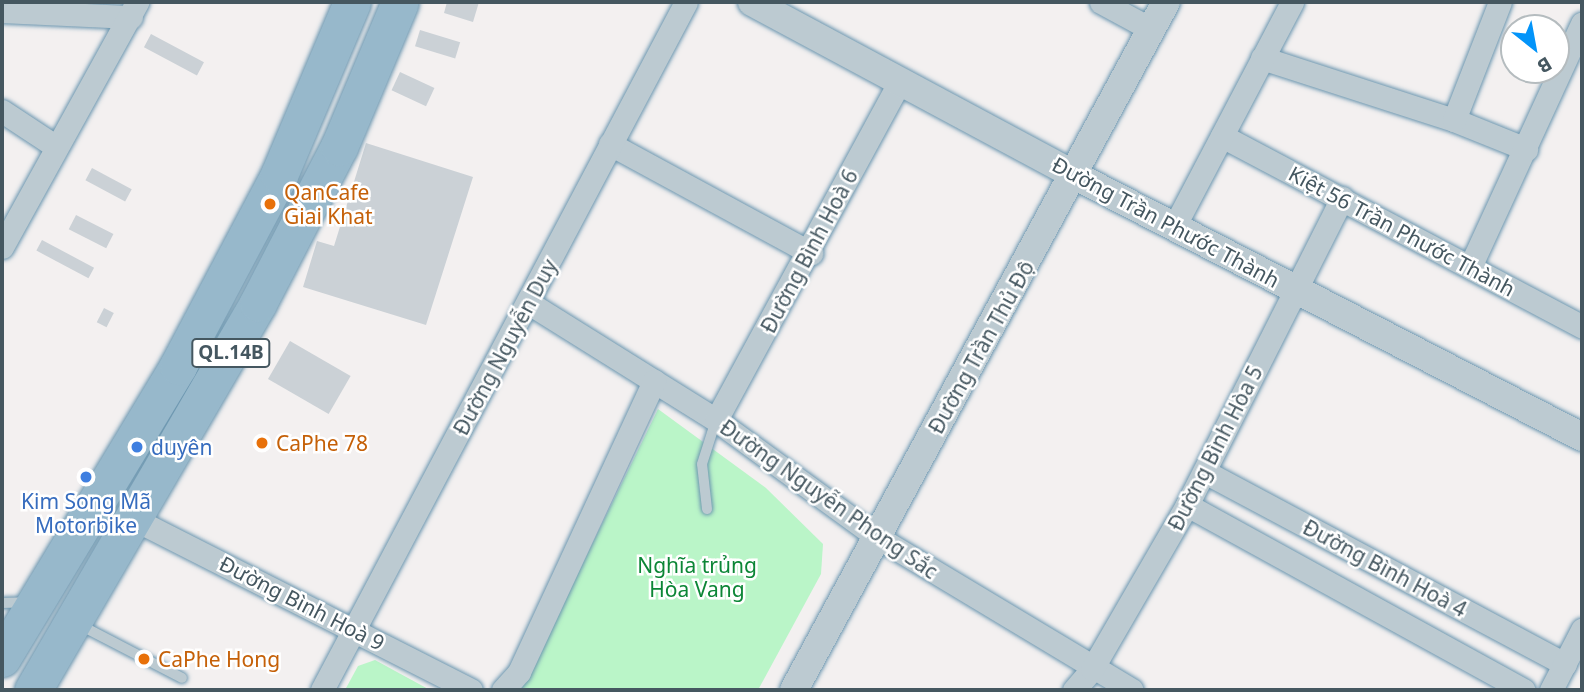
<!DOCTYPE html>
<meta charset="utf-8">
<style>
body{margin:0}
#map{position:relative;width:1584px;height:692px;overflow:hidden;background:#f3f0f0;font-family:"Noto Sans",sans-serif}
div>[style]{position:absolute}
.green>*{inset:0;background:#baf5c8}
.building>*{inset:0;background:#cbd1d6;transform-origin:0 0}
.roads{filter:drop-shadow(0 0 2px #6d97b0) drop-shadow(0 0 2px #6d97b0)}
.service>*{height:10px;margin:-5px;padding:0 5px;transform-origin:5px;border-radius:5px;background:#bccad1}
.minor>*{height:23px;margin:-11.5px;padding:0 11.5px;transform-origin:11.5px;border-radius:11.5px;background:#bccad1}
.tertiary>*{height:28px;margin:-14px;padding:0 14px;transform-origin:14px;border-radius:14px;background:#bccad1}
.trunk>*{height:37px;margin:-18.5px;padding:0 18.5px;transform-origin:18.5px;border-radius:18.5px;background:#97b8cb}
.dots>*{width:19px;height:19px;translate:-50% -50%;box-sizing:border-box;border:4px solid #fff;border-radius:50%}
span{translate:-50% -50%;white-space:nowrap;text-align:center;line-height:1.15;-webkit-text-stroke:5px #fff;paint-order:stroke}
.shield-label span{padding:2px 5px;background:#fff;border:2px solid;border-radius:5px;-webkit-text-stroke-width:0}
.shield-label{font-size:19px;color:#455760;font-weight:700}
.food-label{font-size:21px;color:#c56008}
.left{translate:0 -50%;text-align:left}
.street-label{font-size:21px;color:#455760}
.shop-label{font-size:21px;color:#366cbe}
.park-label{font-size:21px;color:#0c8636}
.frame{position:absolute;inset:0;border:4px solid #455760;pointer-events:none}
.north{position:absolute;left:1500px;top:14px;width:70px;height:70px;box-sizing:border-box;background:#fff;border:2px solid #b5bcbf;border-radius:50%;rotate:149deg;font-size:19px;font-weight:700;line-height:28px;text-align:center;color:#455760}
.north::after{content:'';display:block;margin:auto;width:24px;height:32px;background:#0394f9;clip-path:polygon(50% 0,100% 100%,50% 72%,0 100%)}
</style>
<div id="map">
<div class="green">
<i style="clip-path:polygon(658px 409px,766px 488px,823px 544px,821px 574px,758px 690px,521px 690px)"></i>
<i style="clip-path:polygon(375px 660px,430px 690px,345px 690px,358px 666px)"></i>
</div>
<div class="building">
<i style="clip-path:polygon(447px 2px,479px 2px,473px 22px,444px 13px)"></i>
<i style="left:420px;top:30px;width:42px;height:17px;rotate:17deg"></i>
<i style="left:151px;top:34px;width:60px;height:15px;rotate:28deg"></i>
<i style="left:400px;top:72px;width:38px;height:20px;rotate:25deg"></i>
<i style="clip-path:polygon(366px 143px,473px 177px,426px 325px,303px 287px,317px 241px,334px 246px)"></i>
<i style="left:92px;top:168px;width:45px;height:14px;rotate:28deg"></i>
<i style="left:76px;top:215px;width:42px;height:16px;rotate:27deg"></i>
<i style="left:42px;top:240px;width:59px;height:12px;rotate:28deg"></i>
<i style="left:104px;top:308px;width:11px;height:16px;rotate:27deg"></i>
<i style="left:290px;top:341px;width:70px;height:44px;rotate:30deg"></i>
</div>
<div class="roads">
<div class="service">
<i style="left:707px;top:509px;width:45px;rotate:-96.3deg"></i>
<i style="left:702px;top:464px;width:46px;rotate:-72.3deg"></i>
<i style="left:2px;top:603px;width:24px;rotate:-2deg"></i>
<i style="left:78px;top:624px;width:117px;rotate:27.4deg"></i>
</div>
<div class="minor">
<i style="left:1101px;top:2px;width:57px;rotate:28.4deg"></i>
<i style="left:2px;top:11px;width:129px;rotate:2.7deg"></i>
<i style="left:1262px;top:58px;width:202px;rotate:17.9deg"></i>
<i style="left:1454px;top:120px;width:78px;rotate:21.9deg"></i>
<i style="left:2px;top:111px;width:64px;rotate:33.4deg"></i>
<i style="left:1454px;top:120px;width:127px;rotate:-68.7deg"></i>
<i style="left:1222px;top:136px;width:408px;rotate:27.9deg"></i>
<i style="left:610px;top:144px;width:229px;rotate:28.5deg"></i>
<i style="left:1174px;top:227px;width:254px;rotate:-62.3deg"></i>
<i style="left:2px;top:247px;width:280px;rotate:-61.1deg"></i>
<i style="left:1470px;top:267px;width:268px;rotate:-65.3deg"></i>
<i style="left:529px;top:303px;width:221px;rotate:32deg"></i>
<i style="left:716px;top:420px;width:199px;rotate:36deg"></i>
<i style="left:877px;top:537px;width:297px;rotate:31deg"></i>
<i style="left:716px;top:420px;width:386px;rotate:-61.5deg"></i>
<i style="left:1205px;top:472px;width:408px;rotate:28.1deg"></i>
<i style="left:1187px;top:505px;width:384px;rotate:28.8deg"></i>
<i style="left:132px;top:518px;width:380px;rotate:26.9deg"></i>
<i style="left:322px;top:690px;width:778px;rotate:-62.12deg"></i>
<i style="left:503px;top:690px;width:24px;rotate:-48deg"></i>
<i style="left:519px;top:672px;width:321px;rotate:-65.1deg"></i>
<i style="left:1074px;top:690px;width:28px;rotate:-49deg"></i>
<i style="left:1092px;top:669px;width:190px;rotate:-59.9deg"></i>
<i style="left:1187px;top:505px;width:344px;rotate:-63.2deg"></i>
<i style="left:1551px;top:690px;width:68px;rotate:-62.7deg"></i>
</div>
<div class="tertiary">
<i style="left:752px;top:2px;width:366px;rotate:28.2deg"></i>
<i style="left:1074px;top:175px;width:572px;rotate:27.28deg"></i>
<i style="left:794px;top:690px;width:782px;rotate:-61.6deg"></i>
</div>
<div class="trunk">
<i style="left:2px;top:658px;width:341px;rotate:-58.9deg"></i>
<i style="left:178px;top:366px;width:216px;rotate:-62.1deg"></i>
<i style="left:279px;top:175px;width:188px;rotate:-67.1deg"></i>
<i style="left:33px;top:690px;width:448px;rotate:-59.8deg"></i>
<i style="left:258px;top:303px;width:176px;rotate:-62.6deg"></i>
<i style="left:339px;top:147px;width:157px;rotate:-67.2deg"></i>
</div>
</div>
<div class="dots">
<i style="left:270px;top:204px;background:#e8710a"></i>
<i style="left:262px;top:443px;background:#e8710a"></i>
<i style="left:137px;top:447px;background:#3f7fe0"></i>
<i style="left:86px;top:477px;background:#3f7fe0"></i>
<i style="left:144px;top:659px;background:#e8710a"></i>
</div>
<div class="shield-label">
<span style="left:231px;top:353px">QL.14B</span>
</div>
<div class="food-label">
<span class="left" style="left:284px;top:204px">QanCafe<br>Giai Khat</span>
<span class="left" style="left:276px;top:443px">CaPhe 78</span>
<span class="left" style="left:158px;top:659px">CaPhe Hong</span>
</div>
<div class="street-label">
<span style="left:1166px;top:222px;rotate:28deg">Đường Trần Phước Thành</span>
<span style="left:1402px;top:231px;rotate:28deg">Kiệt 56 Trần Phước Thành</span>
<span style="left:809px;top:251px;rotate:-62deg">Đường Bình Hoà 6</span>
<span style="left:505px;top:347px;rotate:-62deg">Đường Nguyễn Duy</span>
<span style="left:981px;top:347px;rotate:-61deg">Đường Trần Thủ Độ</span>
<span style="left:1215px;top:448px;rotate:-63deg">Đường Bình Hòa 5</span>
<span style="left:829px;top:499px;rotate:35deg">Đường Nguyễn Phong Sắc</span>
<span style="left:1385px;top:568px;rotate:28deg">Đường Bình Hoà 4</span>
<span style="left:302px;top:603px;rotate:27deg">Đường Bình Hoà 9</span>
</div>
<div class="shop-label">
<span class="left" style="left:151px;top:447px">duyên</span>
<span style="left:86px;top:513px">Kim Song Mã<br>Motorbike</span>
</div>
<div class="park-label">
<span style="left:697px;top:577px">Nghĩa trủng<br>Hòa Vang</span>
</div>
<div class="frame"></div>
<div class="north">B</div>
</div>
